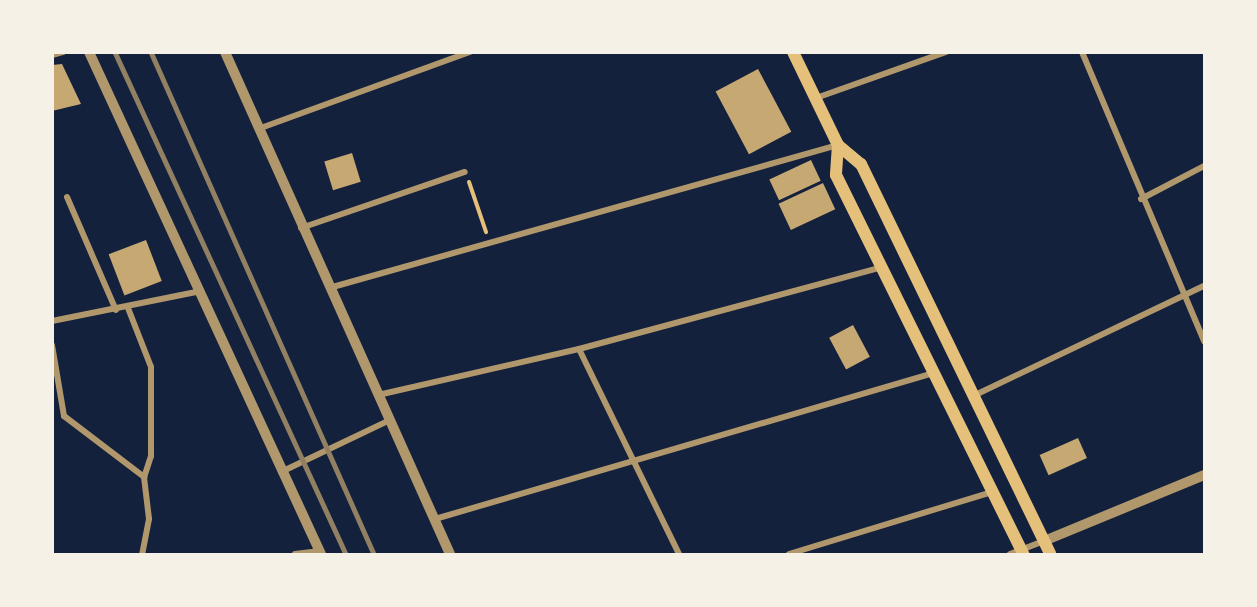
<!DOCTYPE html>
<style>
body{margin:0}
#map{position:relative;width:1257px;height:607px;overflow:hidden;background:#14213d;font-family:"Source Sans 3",sans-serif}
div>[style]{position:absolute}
.building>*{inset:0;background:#c6a872;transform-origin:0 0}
.path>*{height:4px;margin:-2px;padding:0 2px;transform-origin:2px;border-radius:2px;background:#e5c07b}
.minor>*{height:6px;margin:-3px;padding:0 3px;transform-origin:3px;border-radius:3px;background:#b1986c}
.tertiary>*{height:10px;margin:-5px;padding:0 5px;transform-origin:5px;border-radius:5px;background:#b1986c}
.secondary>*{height:12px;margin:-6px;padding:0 6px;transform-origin:6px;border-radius:6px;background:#e5c07b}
.rail>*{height:4.5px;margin:-2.25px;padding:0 2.25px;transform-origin:2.25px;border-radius:2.25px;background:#918062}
span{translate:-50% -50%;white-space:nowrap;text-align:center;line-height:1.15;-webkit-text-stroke:4.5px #f6f1e7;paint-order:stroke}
.frame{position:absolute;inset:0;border:54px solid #f6f1e7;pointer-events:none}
</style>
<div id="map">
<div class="building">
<i style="clip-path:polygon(62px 64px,81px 104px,52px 111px,52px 65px)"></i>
<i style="left:758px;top:69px;width:71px;height:48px;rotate:62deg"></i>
<i style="left:352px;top:153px;width:30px;height:29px;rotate:73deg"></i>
<i style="left:811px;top:160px;width:23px;height:46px;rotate:65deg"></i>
<i style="left:823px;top:183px;width:29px;height:49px;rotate:65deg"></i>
<i style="left:146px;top:240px;width:44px;height:40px;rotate:69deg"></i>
<i style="left:853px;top:325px;width:36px;height:27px;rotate:62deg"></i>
<i style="left:1078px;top:438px;width:22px;height:42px;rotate:66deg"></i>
</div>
<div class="path">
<i style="left:469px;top:182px;width:53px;rotate:71.2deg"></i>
</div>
<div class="minor">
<i style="left:1082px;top:52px;width:314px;rotate:67.1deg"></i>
<i style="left:52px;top:55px;width:11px;rotate:-15deg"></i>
<i style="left:816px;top:98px;width:138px;rotate:-19.5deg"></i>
<i style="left:258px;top:129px;width:226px;rotate:-20deg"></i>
<i style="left:67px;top:197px;width:123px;rotate:66.6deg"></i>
<i style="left:1141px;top:199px;width:71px;rotate:-27.6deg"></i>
<i style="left:301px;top:228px;width:173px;rotate:-18.9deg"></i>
<i style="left:329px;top:288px;width:529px;rotate:-15.69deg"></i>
<i style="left:128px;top:308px;width:63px;rotate:68.7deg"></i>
<i style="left:151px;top:367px;width:89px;rotate:90deg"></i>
<i style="left:151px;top:456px;width:22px;rotate:108deg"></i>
<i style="left:52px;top:321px;width:152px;rotate:-11.4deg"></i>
<i style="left:52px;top:345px;width:72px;rotate:80.4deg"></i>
<i style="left:64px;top:416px;width:101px;rotate:37.3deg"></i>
<i style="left:144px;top:477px;width:42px;rotate:83.2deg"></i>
<i style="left:149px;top:519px;width:36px;rotate:101deg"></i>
<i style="left:579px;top:349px;width:228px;rotate:64deg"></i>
<i style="left:378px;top:395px;width:206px;rotate:-12.9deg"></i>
<i style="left:579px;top:349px;width:314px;rotate:-15.1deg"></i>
<i style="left:973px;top:396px;width:256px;rotate:-25.5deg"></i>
<i style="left:281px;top:472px;width:121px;rotate:-25.5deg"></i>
<i style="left:435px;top:519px;width:520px;rotate:-16.31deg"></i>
<i style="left:295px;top:554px;width:25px;rotate:-7deg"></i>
<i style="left:789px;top:554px;width:212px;rotate:-17deg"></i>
<i style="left:1010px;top:554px;width:36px;rotate:-21deg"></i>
</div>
<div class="tertiary">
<i style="left:89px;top:52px;width:553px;rotate:65.2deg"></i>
<i style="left:225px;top:52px;width:550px;rotate:65.86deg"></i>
<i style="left:1044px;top:541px;width:173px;rotate:-22.4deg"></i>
</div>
<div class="secondary">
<i style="left:793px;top:52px;width:103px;rotate:64.2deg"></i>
<i style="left:838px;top:145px;width:30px;rotate:40deg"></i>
<i style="left:861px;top:164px;width:433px;rotate:64.1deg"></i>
<i style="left:838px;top:145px;width:30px;rotate:94deg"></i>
<i style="left:836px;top:175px;width:423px;rotate:63.7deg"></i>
</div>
<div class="rail">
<i style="left:115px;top:52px;width:553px;rotate:65.29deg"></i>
<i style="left:151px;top:52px;width:549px;rotate:66.05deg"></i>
</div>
<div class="frame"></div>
</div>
